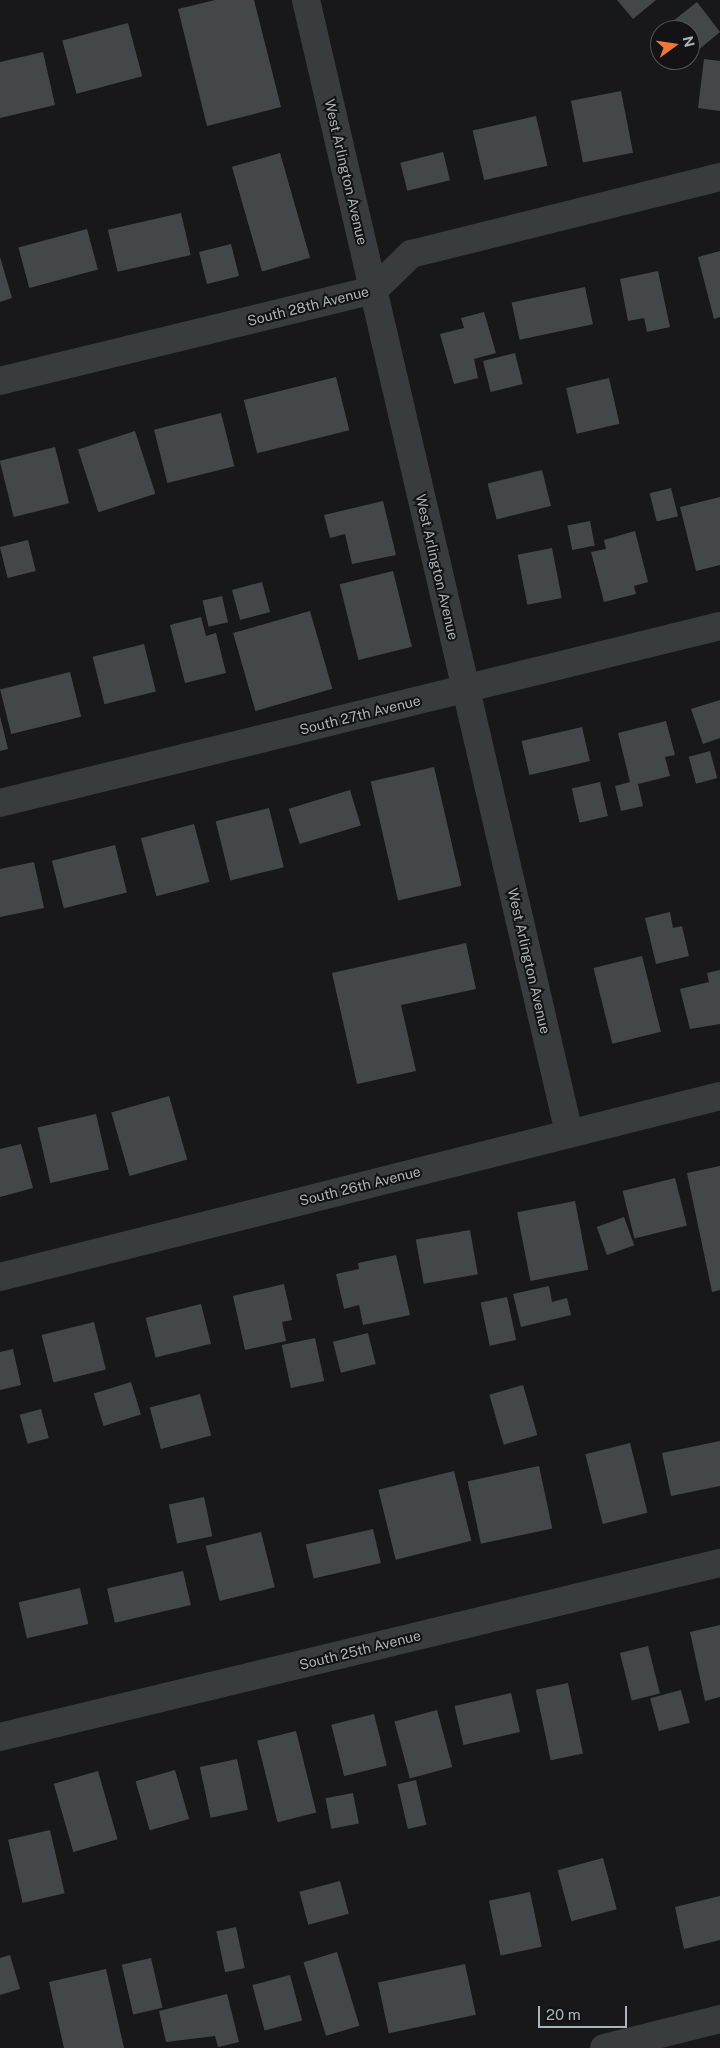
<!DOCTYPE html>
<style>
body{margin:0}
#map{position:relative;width:720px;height:2048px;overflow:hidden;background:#18181a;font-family:"Public Sans",sans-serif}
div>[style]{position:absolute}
.building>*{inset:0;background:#44474a;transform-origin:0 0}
.minor>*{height:28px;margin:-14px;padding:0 14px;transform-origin:14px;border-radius:14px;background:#393c3f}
span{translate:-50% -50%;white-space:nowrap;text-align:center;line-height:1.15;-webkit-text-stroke:4px #131315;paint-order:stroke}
.street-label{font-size:14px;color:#aab4ba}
.north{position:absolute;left:650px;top:20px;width:50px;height:50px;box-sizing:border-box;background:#131315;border:1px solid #4f5357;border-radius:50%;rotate:76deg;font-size:14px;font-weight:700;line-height:20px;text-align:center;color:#aab4ba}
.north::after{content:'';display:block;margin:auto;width:18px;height:22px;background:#f37537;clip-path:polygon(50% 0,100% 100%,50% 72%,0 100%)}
.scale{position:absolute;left:538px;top:2006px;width:89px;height:22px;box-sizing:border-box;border:2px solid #aab4ba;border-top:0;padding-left:6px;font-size:15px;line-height:18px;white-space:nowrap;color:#aab4ba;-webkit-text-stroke:4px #131315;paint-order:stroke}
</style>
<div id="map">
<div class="building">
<i style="clip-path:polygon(215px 0,254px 0,281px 107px,207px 126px,178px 9px)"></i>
<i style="clip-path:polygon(617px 0,656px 0,633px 19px)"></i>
<i style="clip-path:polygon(697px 2px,720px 32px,697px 51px,690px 42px,690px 30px,680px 30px,673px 21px)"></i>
<i style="left:128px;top:23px;width:55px;height:68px;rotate:75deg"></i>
<i style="clip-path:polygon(43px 52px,55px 105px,0 118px,0 62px)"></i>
<i style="clip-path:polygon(704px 59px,720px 61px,720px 111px,698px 108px)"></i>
<i style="left:621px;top:91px;width:63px;height:51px;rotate:79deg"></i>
<i style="left:536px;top:116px;width:51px;height:65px;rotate:77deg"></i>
<i style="left:443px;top:152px;width:29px;height:44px;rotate:76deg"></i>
<i style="left:280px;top:153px;width:109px;height:50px;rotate:74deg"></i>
<i style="left:181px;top:213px;width:43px;height:75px;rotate:77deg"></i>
<i style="left:87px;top:229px;width:42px;height:71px;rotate:75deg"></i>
<i style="left:231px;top:244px;width:33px;height:33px;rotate:76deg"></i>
<i style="clip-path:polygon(720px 251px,720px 317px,714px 319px,698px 257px)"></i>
<i style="clip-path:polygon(0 257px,12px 298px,0 302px)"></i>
<i style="clip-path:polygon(658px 271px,670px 327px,647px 332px,644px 318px,628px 321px,620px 279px)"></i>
<i style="left:585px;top:287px;width:38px;height:75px;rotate:78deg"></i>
<i style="clip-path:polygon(484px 312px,496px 353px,474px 359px,478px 378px,454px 384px,440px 334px,464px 328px,461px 318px)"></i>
<i style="left:515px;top:353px;width:32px;height:33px;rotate:76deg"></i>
<i style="left:336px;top:377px;width:55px;height:95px;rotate:76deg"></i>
<i style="left:609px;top:378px;width:47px;height:44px;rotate:77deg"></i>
<i style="left:221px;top:413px;width:55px;height:69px;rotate:76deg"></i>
<i style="left:135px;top:431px;width:66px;height:60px;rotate:72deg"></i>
<i style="left:55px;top:447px;width:58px;height:57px;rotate:76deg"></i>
<i style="left:542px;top:470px;width:37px;height:56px;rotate:76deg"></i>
<i style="left:671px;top:488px;width:29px;height:22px;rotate:76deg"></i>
<i style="clip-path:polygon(720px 497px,720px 565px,696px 571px,680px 507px)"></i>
<i style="clip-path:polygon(383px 501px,396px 555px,352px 564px,345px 534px,330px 538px,324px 515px)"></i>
<i style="left:590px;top:521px;width:25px;height:23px;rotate:79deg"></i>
<i style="clip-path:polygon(635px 531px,648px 582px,634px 586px,636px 594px,604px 602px,591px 552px,606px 549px,604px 540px)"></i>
<i style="left:28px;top:540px;width:32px;height:29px;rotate:76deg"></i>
<i style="left:552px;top:548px;width:51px;height:35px;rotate:79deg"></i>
<i style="left:393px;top:571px;width:78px;height:55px;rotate:76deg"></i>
<i style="left:262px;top:582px;width:31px;height:31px;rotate:75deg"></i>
<i style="left:222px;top:596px;width:27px;height:20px;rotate:77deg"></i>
<i style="left:310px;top:611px;width:81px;height:80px;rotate:74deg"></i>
<i style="clip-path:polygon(201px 617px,206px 636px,216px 633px,226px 673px,185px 683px,170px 625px)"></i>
<i style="left:144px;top:644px;width:49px;height:53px;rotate:76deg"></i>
<i style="left:70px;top:672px;width:46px;height:72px;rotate:76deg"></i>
<i style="clip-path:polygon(720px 700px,720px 738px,703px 744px,691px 709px)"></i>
<i style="clip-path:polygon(0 716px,8px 749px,0 751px)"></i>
<i style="clip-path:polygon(666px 721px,675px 755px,665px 757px,670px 776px,638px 784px,643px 806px,621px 811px,615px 786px,630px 782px,618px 733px)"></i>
<i style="left:582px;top:727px;width:35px;height:62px;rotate:77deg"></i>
<i style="left:710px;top:751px;width:28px;height:22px;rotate:75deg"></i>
<i style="left:434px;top:767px;width:122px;height:65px;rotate:77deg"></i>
<i style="left:600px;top:782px;width:35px;height:29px;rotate:77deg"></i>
<i style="left:350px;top:790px;width:37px;height:64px;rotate:73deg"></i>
<i style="left:269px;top:808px;width:61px;height:55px;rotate:76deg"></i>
<i style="left:194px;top:824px;width:60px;height:55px;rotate:75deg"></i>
<i style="left:115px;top:845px;width:49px;height:65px;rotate:76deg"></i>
<i style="clip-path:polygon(34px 862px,44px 908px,0 917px,0 869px)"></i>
<i style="clip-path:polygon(670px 912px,673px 928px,682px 926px,689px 956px,656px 964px,645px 918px)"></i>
<i style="clip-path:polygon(466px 943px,476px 989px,401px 1005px,416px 1071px,357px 1084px,332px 973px)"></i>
<i style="left:642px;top:956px;width:78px;height:50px;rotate:76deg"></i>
<i style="clip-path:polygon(720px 970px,720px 1024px,690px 1029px,680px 989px,709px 982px,707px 973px)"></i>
<i style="left:169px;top:1096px;width:66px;height:60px;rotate:74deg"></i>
<i style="left:96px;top:1114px;width:57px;height:60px;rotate:77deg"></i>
<i style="clip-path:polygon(21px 1144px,33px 1188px,0 1197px,0 1149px)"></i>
<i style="clip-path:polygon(720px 1166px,720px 1290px,712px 1292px,687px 1173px)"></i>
<i style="left:675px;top:1178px;width:49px;height:54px;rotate:76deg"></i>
<i style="left:575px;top:1201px;width:70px;height:59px;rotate:79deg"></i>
<i style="left:624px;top:1217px;width:30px;height:29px;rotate:70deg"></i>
<i style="left:470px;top:1230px;width:45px;height:55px;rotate:80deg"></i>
<i style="clip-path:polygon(396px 1255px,410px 1315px,363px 1325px,359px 1305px,344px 1309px,336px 1274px,359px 1269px,358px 1263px)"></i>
<i style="clip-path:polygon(284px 1284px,292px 1320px,282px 1322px,286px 1341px,245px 1350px,233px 1296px)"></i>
<i style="clip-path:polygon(549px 1286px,552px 1302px,567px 1298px,571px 1315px,521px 1327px,513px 1294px)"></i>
<i style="left:507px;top:1297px;width:44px;height:27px;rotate:78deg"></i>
<i style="left:201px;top:1304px;width:41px;height:57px;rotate:76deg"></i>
<i style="left:94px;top:1322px;width:49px;height:54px;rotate:76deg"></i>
<i style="left:368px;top:1333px;width:32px;height:36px;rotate:76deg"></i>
<i style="left:315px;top:1338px;width:44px;height:34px;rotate:78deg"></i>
<i style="clip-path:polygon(13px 1349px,21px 1385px,0 1390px,0 1352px)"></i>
<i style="left:131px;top:1382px;width:34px;height:39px;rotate:73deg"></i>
<i style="left:523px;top:1385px;width:52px;height:35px;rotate:74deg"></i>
<i style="left:200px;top:1394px;width:43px;height:52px;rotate:75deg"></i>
<i style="left:41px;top:1409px;width:30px;height:22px;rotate:75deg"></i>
<i style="clip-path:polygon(720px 1441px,720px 1486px,671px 1496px,662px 1453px)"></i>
<i style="left:630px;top:1443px;width:72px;height:46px;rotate:76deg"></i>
<i style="left:539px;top:1466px;width:64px;height:73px;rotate:78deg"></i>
<i style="left:454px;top:1471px;width:72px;height:78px;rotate:76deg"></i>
<i style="left:204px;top:1497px;width:40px;height:36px;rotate:78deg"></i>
<i style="left:373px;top:1529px;width:35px;height:69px;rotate:77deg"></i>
<i style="left:261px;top:1532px;width:57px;height:57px;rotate:76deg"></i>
<i style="left:183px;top:1571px;width:35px;height:78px;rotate:77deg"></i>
<i style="left:80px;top:1588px;width:37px;height:63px;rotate:77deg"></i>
<i style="clip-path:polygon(720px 1625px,720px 1697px,705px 1701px,690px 1632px)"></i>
<i style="left:648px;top:1646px;width:49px;height:29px;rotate:76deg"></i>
<i style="left:568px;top:1683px;width:72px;height:33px;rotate:78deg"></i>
<i style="left:681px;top:1690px;width:34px;height:32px;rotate:75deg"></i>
<i style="left:511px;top:1693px;width:40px;height:58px;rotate:77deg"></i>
<i style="left:437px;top:1710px;width:59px;height:44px;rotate:75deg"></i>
<i style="left:374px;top:1714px;width:53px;height:44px;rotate:76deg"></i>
<i style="left:296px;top:1731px;width:84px;height:40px;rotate:76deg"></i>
<i style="left:237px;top:1759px;width:52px;height:38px;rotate:78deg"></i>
<i style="left:175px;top:1770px;width:51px;height:41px;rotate:74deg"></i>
<i style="left:98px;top:1771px;width:71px;height:46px;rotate:74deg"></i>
<i style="left:416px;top:1780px;width:46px;height:19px;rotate:77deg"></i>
<i style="left:353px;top:1793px;width:31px;height:28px;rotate:79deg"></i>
<i style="left:50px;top:1830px;width:65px;height:43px;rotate:77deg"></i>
<i style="left:603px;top:1858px;width:53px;height:47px;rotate:75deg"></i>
<i style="left:340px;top:1881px;width:34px;height:42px;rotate:75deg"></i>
<i style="left:530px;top:1892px;width:56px;height:42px;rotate:78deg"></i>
<i style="clip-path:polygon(720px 1896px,720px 1940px,684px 1949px,675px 1907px)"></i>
<i style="left:236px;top:1927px;width:42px;height:20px;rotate:78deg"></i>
<i style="left:337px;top:1952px;width:77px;height:35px;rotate:73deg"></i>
<i style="clip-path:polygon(10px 1955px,20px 1989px,0 1995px,0 1958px)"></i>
<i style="left:151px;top:1958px;width:51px;height:30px;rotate:77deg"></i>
<i style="left:465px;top:1964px;width:52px;height:89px;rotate:78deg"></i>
<i style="clip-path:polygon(106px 1969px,124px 2048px,64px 2048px,49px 1982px)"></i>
<i style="left:290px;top:1975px;width:47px;height:39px;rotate:75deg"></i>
<i style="clip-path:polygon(227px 1994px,239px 2042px,218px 2047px,215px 2036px,166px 2042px,159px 2011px)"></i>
</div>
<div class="minor">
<i style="left:306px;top:0;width:1163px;rotate:76.93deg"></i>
<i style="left:0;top:381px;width:385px;rotate:-13.7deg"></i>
<i style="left:374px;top:290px;width:52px;rotate:-44.2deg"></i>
<i style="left:411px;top:254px;width:318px;rotate:-14deg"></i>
<i style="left:0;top:803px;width:741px;rotate:-13.81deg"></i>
<i style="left:0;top:1277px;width:742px;rotate:-14.11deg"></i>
<i style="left:0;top:1737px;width:741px;rotate:-13.59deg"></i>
<i style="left:604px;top:2048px;width:120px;rotate:-14deg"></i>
</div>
<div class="street-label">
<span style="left:346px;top:172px;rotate:77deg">West Arlington Avenue</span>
<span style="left:308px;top:306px;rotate:-14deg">South 28th Avenue</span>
<span style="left:437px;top:567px;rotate:77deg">West Arlington Avenue</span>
<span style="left:360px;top:715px;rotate:-14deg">South 27th Avenue</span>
<span style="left:529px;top:961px;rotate:77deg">West Arlington Avenue</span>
<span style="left:360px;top:1186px;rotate:-14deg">South 26th Avenue</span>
<span style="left:360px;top:1650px;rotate:-14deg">South 25th Avenue</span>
</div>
<div class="north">N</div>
<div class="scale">20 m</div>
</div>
